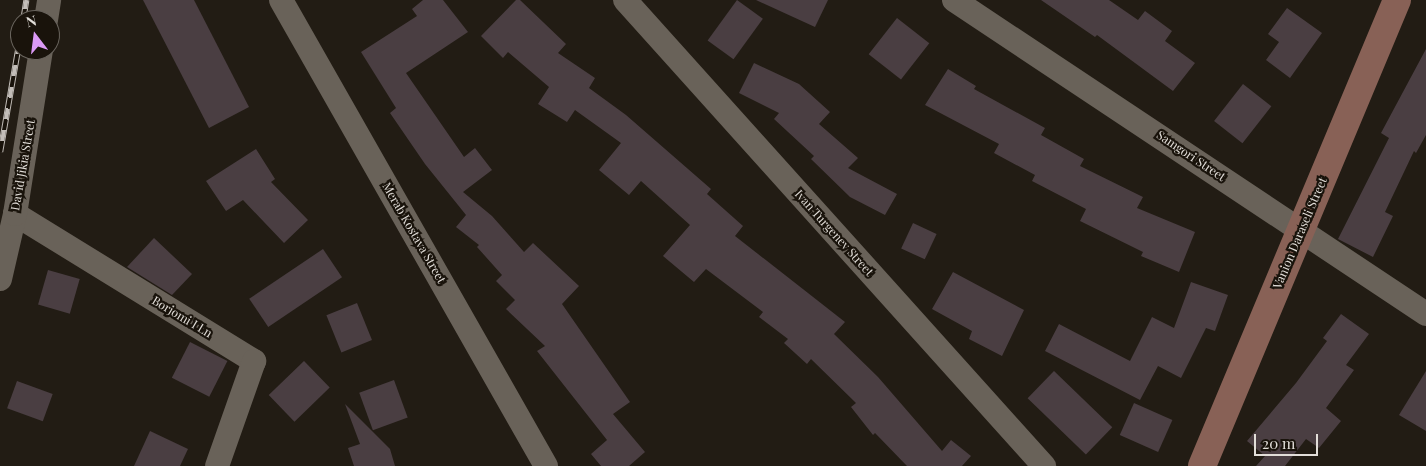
<!DOCTYPE html>
<style>
body{margin:0}
#map{position:relative;width:1426px;height:466px;overflow:hidden;background:#221c14;font-family:"Playfair Display",serif}
div>[style]{position:absolute}
.building>*{inset:0;background:#4a3e42;transform-origin:0 0}
.street>*{height:24px;margin:-12px;padding:0 12px;transform-origin:12px;border-radius:12px;background:#696259}
.secondary>*{height:28px;margin:-14px;padding:0 14px;transform-origin:14px;border-radius:14px;background:#886156}
.rail>*{height:5.5px;margin-top:-2.75px;transform-origin:0;background:repeating-linear-gradient(90deg,#19130b 0 11px,#c2bdb8 0 22px);box-sizing:border-box;border-block:1px solid #c2bdb8}
span{translate:-50% -50%;white-space:nowrap;text-align:center;line-height:1.15;-webkit-text-stroke:4.5px #19130b;paint-order:stroke}
.street-label{font-size:12px;color:#e2ded9}
.north{position:absolute;left:10px;top:10px;width:50px;height:50px;box-sizing:border-box;background:#19130b;border:1px solid #69645d;border-radius:50%;rotate:345deg;font-size:14px;font-weight:700;line-height:20px;text-align:center;color:#e2ded9}
.north::after{content:'';display:block;margin:auto;width:18px;height:22px;background:#db9af6;clip-path:polygon(50% 0,100% 100%,50% 72%,0 100%)}
.scale{position:absolute;left:1254px;top:434px;width:64px;height:22px;box-sizing:border-box;border:2px solid #e2ded9;border-top:0;padding-left:6px;font-size:15px;line-height:18px;white-space:nowrap;color:#e2ded9;-webkit-text-stroke:4px #19130b;paint-order:stroke}
</style>
<div id="map">
<div class="building">
<i style="clip-path:polygon(143px 0,194px 0,249px 107px,209px 128px)"></i>
<i style="clip-path:polygon(423px 0,443px 0,468px 32px,406px 73px,464px 157px,475px 148px,492px 170px,463px 192px,492px 216px,524px 252px,533px 243px,579px 286px,562px 304px,630px 402px,613px 414px,645px 452px,629px 466px,601px 466px,591px 454px,607px 440px,537px 351px,545px 346px,506px 309px,515px 300px,496px 281px,502px 275px,477px 247px,479px 245px,456px 227px,466px 215px,425px 164px,390px 113px,396px 108px,361px 52px,417px 16px,412px 9px)"></i>
<i style="clip-path:polygon(516px 0,520px 0,566px 44px,558px 53px,595px 78px,589px 88px,626px 115px,711px 189px,707px 194px,743px 226px,735px 236px,845px 322px,834px 334px,878px 377px,942px 451px,951px 440px,971px 456px,962px 466px,907px 466px,875px 433px,873px 435px,851px 407px,856px 403px,811px 359px,807px 364px,784px 343px,788px 339px,759px 317px,763px 312px,706px 269px,694px 282px,663px 256px,690px 225px,641px 181px,629px 195px,599px 170px,621px 143px,575px 110px,567px 122px,538px 104px,549px 87px,508px 52px,503px 58px,481px 36px)"></i>
<i style="left:737px;top:0;width:32px;height:50px;rotate:36deg"></i>
<i style="clip-path:polygon(756px 0,828px 0,815px 27px)"></i>
<i style="clip-path:polygon(1041px 0,1109px 0,1138px 20px,1145px 11px,1172px 31px,1165px 41px,1195px 63px,1173px 91px,1097px 35px,1095px 37px)"></i>
<i style="clip-path:polygon(1287px 8px,1322px 33px,1290px 78px,1266px 60px,1279px 42px,1268px 34px)"></i>
<i style="left:897px;top:18px;width:41px;height:46px;rotate:38deg"></i>
<i style="clip-path:polygon(1426px 49px,1426px 135px,1416px 153px,1414px 151px,1385px 212px,1393px 216px,1373px 257px,1338px 239px,1389px 138px,1381px 133px)"></i>
<i style="clip-path:polygon(754px 63px,799px 84px,830px 112px,819px 124px,858px 158px,848px 168px,897px 194px,885px 215px,850px 197px,811px 159px,814px 156px,774px 119px,779px 113px,739px 93px)"></i>
<i style="clip-path:polygon(948px 69px,976px 86px,974px 89px,1045px 128px,1041px 135px,1084px 159px,1080px 166px,1143px 197px,1137px 208px,1195px 232px,1179px 272px,1141px 256px,1143px 252px,1080px 221px,1086px 209px,1032px 181px,1035px 175px,994px 153px,999px 144px,925px 105px)"></i>
<i style="left:1243px;top:84px;width:36px;height:47px;rotate:38deg"></i>
<i style="clip-path:polygon(256px 149px,275px 179px,271px 182px,308px 220px,284px 243px,243px 200px,226px 211px,206px 181px)"></i>
<i style="left:913px;top:223px;width:26px;height:28px;rotate:25deg"></i>
<i style="clip-path:polygon(154px 238px,192px 274px,172px 295px,127px 267px)"></i>
<i style="left:323px;top:249px;width:34px;height:89px;rotate:56deg"></i>
<i style="left:48px;top:270px;width:33px;height:36px;rotate:16deg"></i>
<i style="clip-path:polygon(953px 272px,1024px 310px,1002px 356px,969px 339px,972px 331px,932px 309px)"></i>
<i style="clip-path:polygon(1191px 282px,1228px 295px,1215px 331px,1206px 328px,1181px 378px,1158px 366px,1140px 400px,1045px 351px,1059px 324px,1130px 361px,1152px 317px,1174px 328px)"></i>
<i style="left:357px;top:303px;width:40px;height:33px;rotate:68deg"></i>
<i style="clip-path:polygon(1341px 314px,1369px 334px,1346px 365px,1354px 370px,1326px 408px,1341px 421px,1319px 448px,1306px 439px,1285px 466px,1256px 466px,1265px 456px,1247px 441px,1296px 383px,1327px 341px,1323px 338px)"></i>
<i style="left:190px;top:342px;width:42px;height:40px;rotate:27deg"></i>
<i style="left:304px;top:361px;width:37px;height:49px;rotate:46deg"></i>
<i style="left:1054px;top:371px;width:81px;height:38px;rotate:44deg"></i>
<i style="clip-path:polygon(1426px 371px,1426px 431px,1399px 415px)"></i>
<i style="left:394px;top:380px;width:40px;height:37px;rotate:70deg"></i>
<i style="left:17px;top:381px;width:38px;height:29px;rotate:20deg"></i>
<i style="left:1134px;top:403px;width:42px;height:35px;rotate:24deg"></i>
<i style="clip-path:polygon(345px 404px,390px 449px,395px 466px,354px 466px,348px 448px,360px 444px)"></i>
<i style="clip-path:polygon(150px 431px,188px 449px,180px 466px,134px 466px)"></i>
</div>
<div class="street">
<i style="left:281px;top:0;width:536px;rotate:60.37deg"></i>
<i style="left:625px;top:0;width:627px;rotate:48.04deg"></i>
<i style="left:954px;top:0;width:567px;rotate:33.63deg"></i>
<i style="left:46px;top:20px;width:20px;rotate:-81deg"></i>
<i style="left:15px;top:214px;width:281px;rotate:31.6deg"></i>
<i style="left:254px;top:361px;width:111px;rotate:109.4deg"></i>
<i style="left:0;top:279px;width:67px;rotate:-77deg"></i>
<i style="left:15px;top:214px;width:166px;rotate:-81deg"></i>
</div>
<div class="secondary">
<i style="left:1202px;top:466px;width:505px;rotate:-67.29deg"></i>
</div>
<div class="rail">
<i style="left:23px;top:20px;width:20px;rotate:-81deg"></i>
<i style="left:0;top:152px;width:117px;rotate:-80.1deg"></i>
</div>
<div class="street-label">
<span style="left:1191px;top:156px;rotate:34deg">Samgori Street</span>
<span style="left:23px;top:165px;rotate:-80deg">David Jikia Street</span>
<span style="left:414px;top:233px;rotate:60deg">Merab Kostava Street</span>
<span style="left:834px;top:233px;rotate:48deg">Ivan Turgenev Street</span>
<span style="left:1300px;top:233px;rotate:-67deg">Vanion Daraseli Street</span>
<span style="left:182px;top:317px;rotate:31deg">Borjomi I Ln</span>
</div>
<div class="north">N</div>
<div class="scale">20 m</div>
</div>
